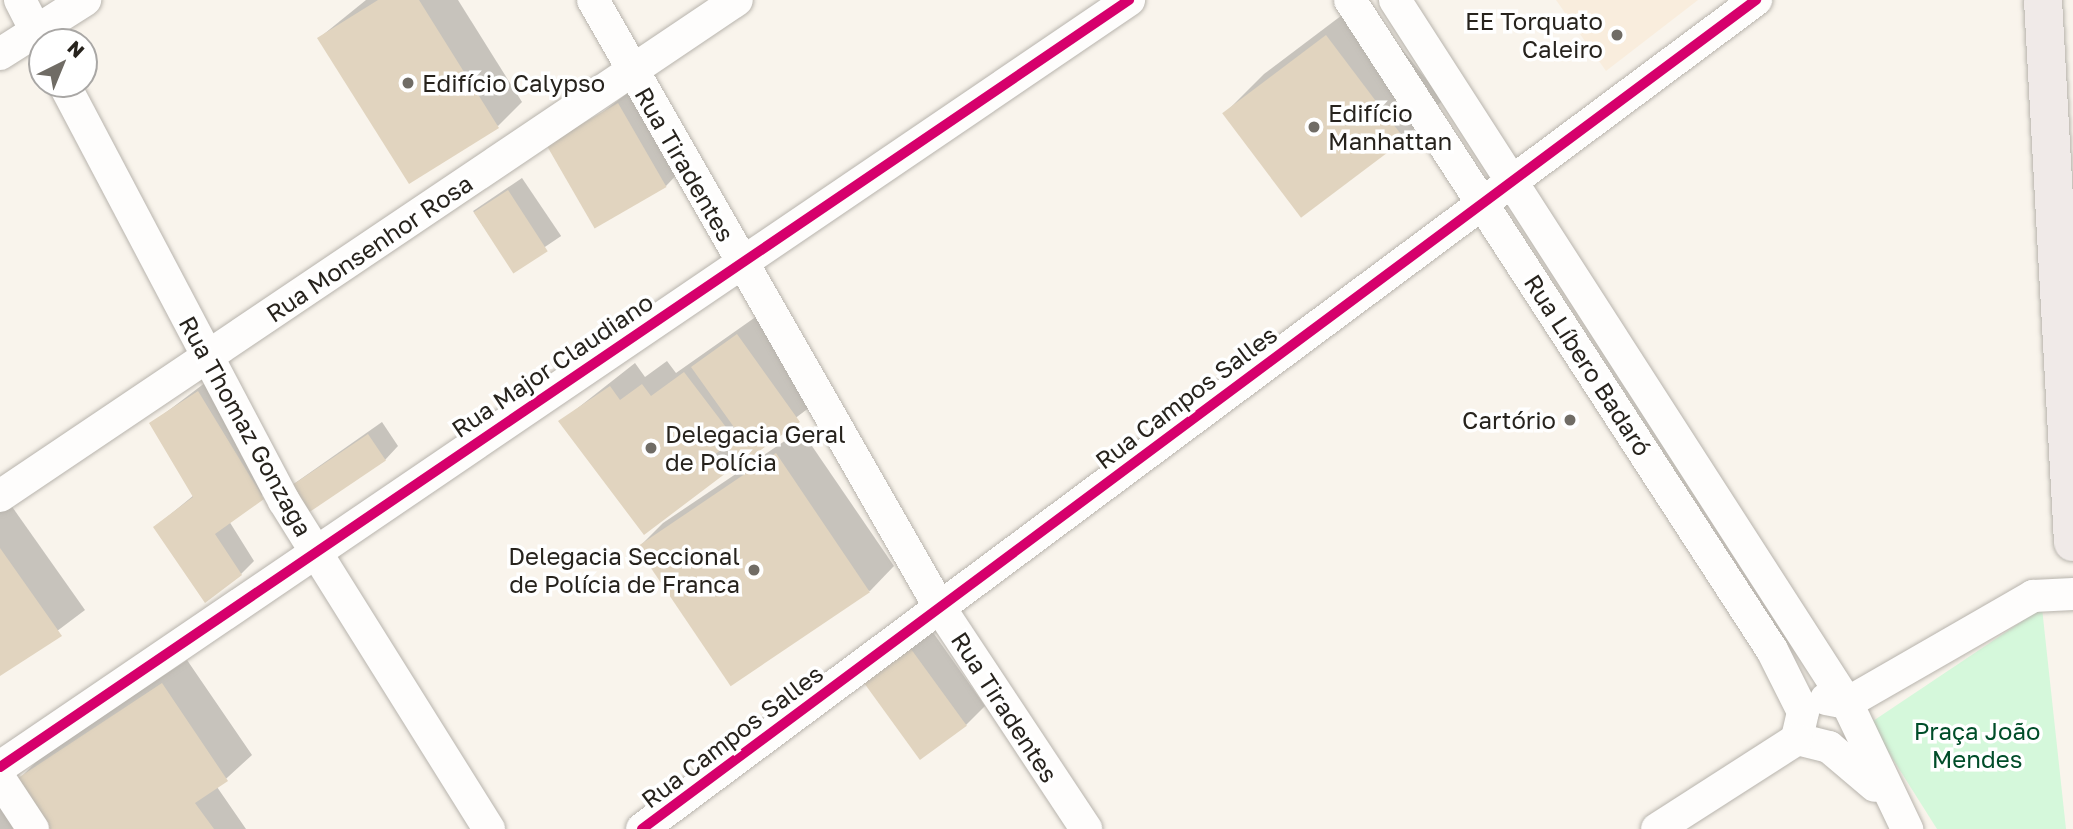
<!DOCTYPE html>
<meta charset="utf-8">
<style>
body{margin:0}
#map{position:relative;width:2073px;height:829px;overflow:hidden;background:#f9f4ec;font-family:"Golos Text",sans-serif}
div>[style]{position:absolute}
.built>*{inset:0;background:#f9eddd}
.green>*{inset:0;background:#d5f8db}
.shadow>*{inset:0;background:#0003;transform-origin:0 0}
.building>*{inset:0;background:#e1d4bf;transform-origin:0 0}
.roads{filter:drop-shadow(0 0 2px #b8b4ad) drop-shadow(0 0 2px #b8b4ad)}
.minor>*{height:32px;margin:-16px;padding:0 16px;transform-origin:16px;border-radius:16px;background:#fefdfc}
.major>*{height:38px;margin:-19px;padding:0 19px;transform-origin:19px;border-radius:19px;background:#f0eae8}
.cycleway>*{height:10px;margin:-5px;padding:0 5px;transform-origin:5px;border-radius:5px;background:#d6006c}
.dots>*{width:19px;height:19px;translate:-50% -50%;box-sizing:border-box;border:4px solid #fff;border-radius:50%}
span{translate:-50% -50%;white-space:nowrap;text-align:center;line-height:1.15;-webkit-text-stroke:7px #fff;paint-order:stroke}
.poi-label{font-size:24px;color:#27231d}
.right{translate:-100% -50%;text-align:right}
.left{translate:0 -50%;text-align:left}
.street-label{font-size:24px;color:#27231d}
.park-label{font-size:24px;color:#004d29}
.north{position:absolute;left:28px;top:28px;width:70px;height:70px;box-sizing:border-box;background:#fff;border:2px solid #a9a7a5;border-radius:50%;rotate:43deg;font-size:19px;font-weight:700;line-height:28px;text-align:center;color:#27231d}
.north::after{content:'';display:block;margin:auto;width:24px;height:32px;background:#706c65;clip-path:polygon(50% 0,100% 100%,50% 72%,0 100%)}
</style>
<div id="map">
<div class="built">
<i style="clip-path:polygon(1556px 0,1698px 0,1606px 71px)"></i>
</div>
<div class="green">
<i style="clip-path:polygon(2042px 608px,2066px 829px,1937px 829px,1870px 723px)"></i>
</div>
<div class="shadow">
<i style="clip-path:polygon(366px 0,458px 0,522px 102px,498px 126px,319px 38px)"></i>
<i style="clip-path:polygon(1362px 0,1443px 100px,1404px 139px,1225px 113px,1264px 74px)"></i>
<i style="clip-path:polygon(638px 85px,685px 166px,666px 186px,552px 151px)"></i>
<i style="left:522px;top:178px;width:70px;height:59px;rotate:56deg"></i>
<i style="clip-path:polygon(757px 316px,818px 401px,724px 472px,560px 422px,635px 363px,645px 377px,667px 361px,676px 373px)"></i>
<i style="clip-path:polygon(218px 373px,282px 479px,229px 521px,254px 561px,241px 574px,155px 527px,194px 495px,152px 423px)"></i>
<i style="clip-path:polygon(382px 422px,398px 446px,385px 460px,288px 488px)"></i>
<i style="clip-path:polygon(801px 430px,894px 566px,870px 591px,639px 547px,663px 523px)"></i>
<i style="clip-path:polygon(8px 501px,85px 610px,0 674px,0 507px)"></i>
<i style="clip-path:polygon(932px 631px,985px 706px,966px 725px,866px 684px)"></i>
<i style="clip-path:polygon(187px 660px,252px 755px,217px 787px,246px 829px,49px 829px,17px 781px,42px 756px)"></i>
<i style="clip-path:polygon(0 802px,19px 829px,0 829px)"></i>
</div>
<div class="building">
<i style="clip-path:polygon(378px 0,419px 0,499px 128px,409px 184px,317px 38px)"></i>
<i style="left:1326px;top:35px;width:131px;height:130px;rotate:53deg"></i>
<i style="left:618px;top:103px;width:97px;height:83px;rotate:60deg"></i>
<i style="left:508px;top:190px;width:73px;height:41px;rotate:57deg"></i>
<i style="clip-path:polygon(737px 334px,800px 422px,741px 464px,728px 447px,741px 437px,691px 367px)"></i>
<i style="clip-path:polygon(684px 372px,735px 439px,713px 456px,726px 473px,644px 535px,558px 421px,610px 386px,620px 400px,642px 384px,651px 396px)"></i>
<i style="clip-path:polygon(198px 391px,264px 499px,215px 534px,242px 575px,205px 603px,153px 527px,193px 497px,149px 423px)"></i>
<i style="left:368px;top:434px;width:32px;height:98px;rotate:56deg"></i>
<i style="left:776px;top:453px;width:168px;height:168px;rotate:56deg"></i>
<i style="clip-path:polygon(0 548px,62px 636px,0 676px)"></i>
<i style="left:911px;top:649px;width:95px;height:58px;rotate:54deg"></i>
<i style="clip-path:polygon(162px 683px,228px 781px,195px 803px,214px 829px,47px 829px,15px 780px)"></i>
</div>
<div class="roads">
<div class="minor">
<i style="left:20px;top:0;width:48px;rotate:62.9deg"></i>
<i style="left:593px;top:0;width:700px;rotate:60.29deg"></i>
<i style="left:940px;top:608px;width:265px;rotate:56.5deg"></i>
<i style="left:1350px;top:0;width:775px;rotate:57.01deg"></i>
<i style="left:1772px;top:650px;width:69px;rotate:63.4deg"></i>
<i style="left:1803px;top:712px;width:28px;rotate:103deg"></i>
<i style="left:1395px;top:0;width:836px;rotate:57.26deg"></i>
<i style="left:1847px;top:703px;width:140px;rotate:64.5deg"></i>
<i style="left:0;top:54px;width:101px;rotate:-32.4deg"></i>
<i style="left:64px;top:84px;width:471px;rotate:62.2deg"></i>
<i style="left:284px;top:501px;width:387px;rotate:58deg"></i>
<i style="left:0;top:496px;width:888px;rotate:-33.94deg"></i>
<i style="left:1826px;top:699px;width:21px;rotate:11deg"></i>
<i style="left:1847px;top:703px;width:215px;rotate:-29.9deg"></i>
<i style="left:2033px;top:596px;width:40px;rotate:-2.9deg"></i>
<i style="left:1797px;top:739px;width:33px;rotate:14deg"></i>
<i style="left:1829px;top:747px;width:60px;rotate:40.3deg"></i>
<i style="left:0;top:767px;width:1365px;rotate:-34.19deg"></i>
<i style="left:0;top:779px;width:60px;rotate:56.6deg"></i>
<i style="left:642px;top:829px;width:1389px;rotate:-36.66deg"></i>
<i style="left:1657px;top:829px;width:166px;rotate:-32.7deg"></i>
</div>
<div class="major">
<i style="left:2043px;top:0;width:543px;rotate:86.83deg"></i>
</div>
</div>
<div class="cycleway">
<i style="left:0;top:767px;width:1365px;rotate:-34.19deg"></i>
<i style="left:642px;top:829px;width:1389px;rotate:-36.66deg"></i>
</div>
<div class="dots">
<i style="left:1617px;top:35px;background:#706c65"></i>
<i style="left:408px;top:83px;background:#706c65"></i>
<i style="left:1314px;top:127px;background:#706c65"></i>
<i style="left:1570px;top:420px;background:#706c65"></i>
<i style="left:651px;top:448px;background:#706c65"></i>
<i style="left:754px;top:570px;background:#706c65"></i>
</div>
<div class="poi-label">
<span class="right" style="left:1603px;top:35px">EE Torquato<br>Caleiro</span>
<span class="left" style="left:422px;top:83px">Edifício Calypso</span>
<span class="left" style="left:1328px;top:127px">Edifício<br>Manhattan</span>
<span class="right" style="left:1556px;top:420px">Cartório</span>
<span class="left" style="left:665px;top:448px">Delegacia Geral<br>de Polícia</span>
<span class="right" style="left:740px;top:570px">Delegacia Seccional<br>de Polícia de Franca</span>
</div>
<div class="street-label">
<span style="left:685px;top:164px;rotate:60deg">Rua Tiradentes</span>
<span style="left:369px;top:248px;rotate:-34deg">Rua Monsenhor Rosa</span>
<span style="left:552px;top:365px;rotate:-34deg">Rua Major Claudiano</span>
<span style="left:1588px;top:365px;rotate:57deg">Rua Líbero Badaró</span>
<span style="left:1186px;top:397px;rotate:-37deg">Rua Campos Salles</span>
<span style="left:246px;top:426px;rotate:61deg">Rua Thomaz Gonzaga</span>
<span style="left:1005px;top:707px;rotate:57deg">Rua Tiradentes</span>
<span style="left:732px;top:736px;rotate:-37deg">Rua Campos Salles</span>
</div>
<div class="park-label">
<span style="left:1977px;top:745px">Praça João<br>Mendes</span>
</div>
<div class="north">N</div>
</div>
